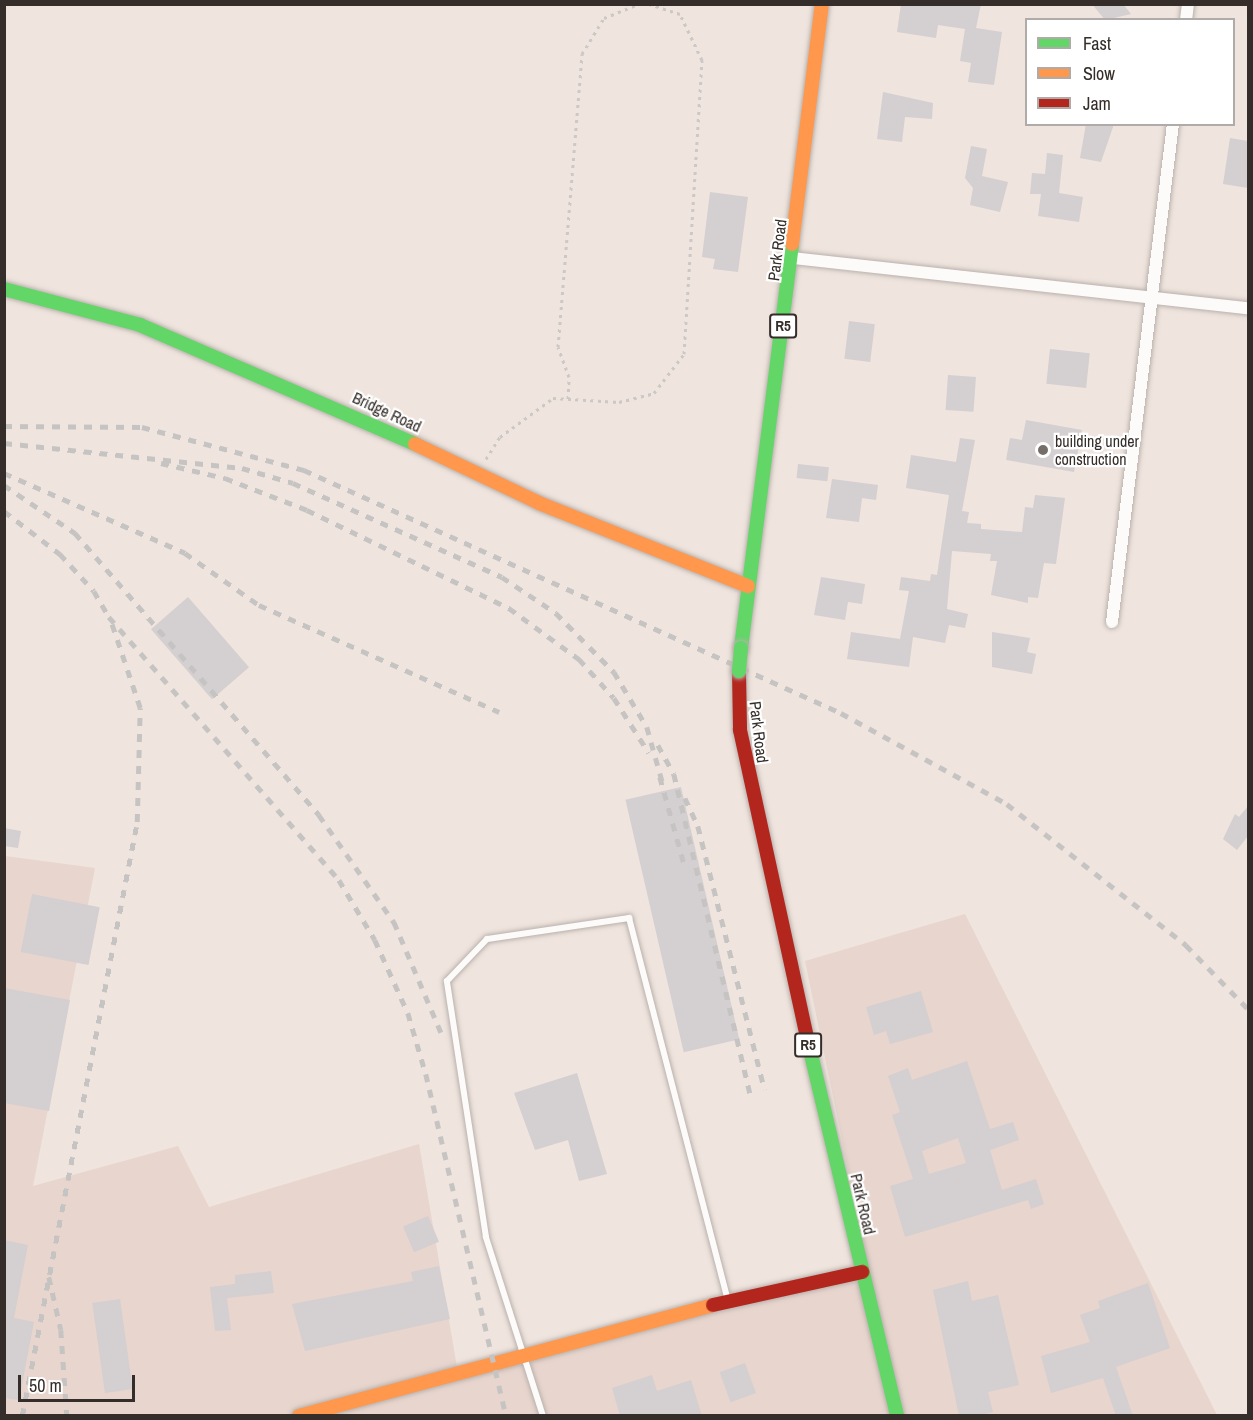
<!DOCTYPE html>
<style>
body{margin:0}
#map{position:relative;width:1253px;height:1420px;overflow:hidden;background:#efe4de;font-family:"Archivo Narrow",sans-serif}
div>[style]{position:absolute}
.industrial>*{inset:0;background:#e8d5ce}
.building>*{inset:0;background:#d4cfd0;transform-origin:0 0}
.path>*{height:3px;margin-top:-1.5px;transform-origin:0;background:repeating-linear-gradient(90deg,#cbc8c5 0 3px,transparent 0 7.5px)}
.roads{filter:drop-shadow(0 0 2px #b9b1ac) drop-shadow(0 0 2px #b9b1ac)}
.lane>*{height:6px;margin:-3px;padding:0 3px;transform-origin:3px;border-radius:3px;background:#fdfbfa}
.street>*{height:12px;margin:-6px;padding:0 6px;transform-origin:6px;border-radius:6px;background:#fdfbfa}
.fast>*{height:14px;margin:-7px;padding:0 7px;transform-origin:7px;border-radius:7px;background:#63d668}
.slow>*{height:14px;margin:-7px;padding:0 7px;transform-origin:7px;border-radius:7px;background:#ff974d}
.jam>*{height:14px;margin:-7px;padding:0 7px;transform-origin:7px;border-radius:7px;background:#b3261e}
.rail>*{height:4.5px;margin-top:-2.25px;transform-origin:0;background:repeating-linear-gradient(90deg,#c6c4c2 0 8px,transparent 0 16px)}
.bridges{filter:drop-shadow(0 0 2px #b9b1ac) drop-shadow(0 0 2px #b9b1ac)}
.fast-bridge>*{height:14px;margin:-7px;padding:0 7px;transform-origin:7px;border-radius:7px;background:#63d668}
.dots>*{width:16px;height:16px;translate:-50% -50%;box-sizing:border-box;border:3px solid #fff;border-radius:50%}
span{translate:-50% -50%;white-space:nowrap;text-align:center;line-height:1.15;-webkit-text-stroke:4.5px #fff;paint-order:stroke}
.shield-label span{padding:2px 4px;background:#fff;border:2px solid;border-radius:4px;-webkit-text-stroke-width:0}
.shield-label{font-size:15px;color:#342d29;font-weight:700}
.street-label{font-size:16px;color:#342d29}
.poi-label{font-size:16px;color:#342d29}
.left{translate:0 -50%;text-align:left}
.frame{position:absolute;inset:0;border:6px solid #342d29;pointer-events:none}
.legend{position:absolute;left:1025px;top:18px;width:210px;height:108px;box-sizing:border-box;background:#fff;border:2px solid #aeaba9;margin:0;padding:8px 10px;list-style:none;font-size:18px;color:#342d29}
.legend li{display:flex;align-items:center;gap:12px;height:30px}
.legend b{width:30px;border:2px solid #aeaba9}
.scale{position:absolute;left:18px;top:1375px;width:117px;height:27px;box-sizing:border-box;border:3px solid #342d29;border-top:0;padding-left:8px;font-size:18px;line-height:21px;white-space:nowrap;color:#342d29;-webkit-text-stroke:4px #fff;paint-order:stroke}
</style>
<div id="map">
<div class="industrial">
<i style="clip-path:polygon(5px 856px,95px 868px,33px 1186px,178px 1146px,209px 1207px,419px 1144px,457px 1367px,868px 1266px,805px 961px,965px 914px,1217px 1415px,5px 1416px)"></i>
</div>
<div class="building">
<i style="clip-path:polygon(901px 4px,981px 4px,976px 28px,1002px 32px,994px 85px,968px 82px,971px 63px,960px 61px,965px 29px,938px 25px,936px 38px,897px 32px)"></i>
<i style="clip-path:polygon(1092px 4px,1123px 4px,1131px 14px,1105px 20px)"></i>
<i style="clip-path:polygon(883px 92px,933px 103px,932px 119px,905px 117px,902px 142px,877px 139px)"></i>
<i style="clip-path:polygon(1086px 124px,1114px 124px,1101px 162px,1080px 158px)"></i>
<i style="clip-path:polygon(1230px 138px,1248px 141px,1248px 188px,1223px 184px)"></i>
<i style="clip-path:polygon(971px 146px,987px 149px,982px 176px,1008px 182px,1000px 212px,970px 205px,973px 188px,965px 178px)"></i>
<i style="clip-path:polygon(1047px 153px,1063px 155px,1059px 193px,1083px 197px,1079px 222px,1038px 216px,1041px 194px,1030px 194px,1032px 173px,1045px 174px)"></i>
<i style="clip-path:polygon(710px 192px,748px 197px,738px 272px,713px 269px,715px 259px,702px 257px)"></i>
<i style="left:849px;top:321px;width:26px;height:38px;rotate:7deg"></i>
<i style="left:1050px;top:349px;width:40px;height:35px;rotate:6deg"></i>
<i style="left:948px;top:375px;width:28px;height:35px;rotate:4deg"></i>
<i style="clip-path:polygon(1026px 420px,1082px 430px,1074px 472px,1006px 460px,1010px 438px,1022px 440px)"></i>
<i style="clip-path:polygon(960px 438px,975px 440px,962px 511px,969px 512px,967px 523px,981px 524px,981px 529px,1022px 532px,1025px 507px,1033px 508px,1035px 495px,1065px 498px,1056px 564px,1044px 563px,1038px 598px,1028px 597px,1028px 603px,991px 595px,997px 561px,990px 561px,991px 554px,952px 551px,947px 609px,968px 614px,965px 628px,949px 625px,945px 643px,913px 637px,909px 667px,847px 659px,851px 632px,900px 639px,909px 591px,899px 590px,901px 577px,930px 581px,931px 574px,937px 575px,949px 495px,906px 488px,911px 455px,956px 462px)"></i>
<i style="left:798px;top:464px;width:31px;height:14px;rotate:6deg"></i>
<i style="clip-path:polygon(832px 479px,878px 485px,876px 500px,862px 498px,859px 522px,826px 518px)"></i>
<i style="clip-path:polygon(821px 577px,865px 584px,862px 604px,848px 602px,845px 620px,814px 615px)"></i>
<i style="left:188px;top:597px;width:93px;height:49px;rotate:49deg"></i>
<i style="clip-path:polygon(992px 632px,1030px 638px,1027px 652px,1036px 654px,1032px 674px,992px 667px)"></i>
<i style="left:681px;top:787px;width:259px;height:57px;rotate:77deg"></i>
<i style="clip-path:polygon(1248px 806px,1248px 836px,1237px 850px,1223px 839px,1235px 814px,1239px 817px)"></i>
<i style="clip-path:polygon(4px 828px,21px 831px,18px 848px,4px 846px)"></i>
<i style="left:32px;top:894px;width:69px;height:59px;rotate:11deg"></i>
<i style="clip-path:polygon(4px 988px,70px 1000px,49px 1111px,4px 1103px)"></i>
<i style="clip-path:polygon(921px 991px,933px 1032px,890px 1044px,886px 1031px,874px 1035px,866px 1007px)"></i>
<i style="clip-path:polygon(evenodd,967px 1061px,990px 1129px,1013px 1122px,1019px 1140px,990px 1150px,1002px 1190px,1036px 1179px,1044px 1204px,1031px 1209px,1028px 1200px,905px 1237px,890px 1186px,913px 1179px,892px 1115px,900px 1112px,888px 1076px,908px 1068px,912px 1080px,967px 1061px,958px 1138px,966px 1163px,929px 1174px,922px 1151px,958px 1138px)"></i>
<i style="clip-path:polygon(577px 1073px,607px 1174px,579px 1181px,568px 1140px,535px 1150px,514px 1093px)"></i>
<i style="left:428px;top:1216px;width:28px;height:27px;rotate:67deg"></i>
<i style="clip-path:polygon(4px 1240px,28px 1245px,14px 1318px,34px 1322px,19px 1400px,4px 1398px)"></i>
<i style="clip-path:polygon(439px 1266px,450px 1319px,305px 1351px,292px 1304px,413px 1281px,411px 1272px)"></i>
<i style="clip-path:polygon(271px 1271px,274px 1293px,227px 1298px,231px 1330px,215px 1331px,210px 1287px,235px 1284px,235px 1275px)"></i>
<i style="clip-path:polygon(968px 1281px,972px 1301px,998px 1295px,1019px 1385px,988px 1392px,993px 1412px,977px 1416px,959px 1416px,933px 1290px)"></i>
<i style="clip-path:polygon(1148px 1283px,1170px 1348px,1116px 1367px,1133px 1416px,1116px 1416px,1103px 1378px,1051px 1393px,1041px 1356px,1090px 1342px,1080px 1315px,1100px 1308px,1098px 1301px)"></i>
<i style="left:120px;top:1299px;width:91px;height:28px;rotate:82deg"></i>
<i style="left:745px;top:1363px;width:32px;height:27px;rotate:70deg"></i>
<i style="clip-path:polygon(652px 1375px,657px 1391px,691px 1380px,702px 1416px,620px 1416px,612px 1388px)"></i>
</div>
<div class="path">
<i style="left:568px;top:399px;width:22px;rotate:-87deg"></i>
<i style="left:569px;top:377px;width:32px;rotate:-110deg"></i>
<i style="left:558px;top:347px;width:294px;rotate:-85.3deg"></i>
<i style="left:582px;top:54px;width:42px;rotate:-58.6deg"></i>
<i style="left:604px;top:18px;width:37px;rotate:-22deg"></i>
<i style="left:486px;top:459px;width:26px;rotate:-58deg"></i>
<i style="left:500px;top:437px;width:66px;rotate:-36.3deg"></i>
<i style="left:553px;top:398px;width:66px;rotate:3.5deg"></i>
<i style="left:619px;top:402px;width:36px;rotate:-14deg"></i>
<i style="left:654px;top:393px;width:49px;rotate:-52.4deg"></i>
<i style="left:684px;top:354px;width:295px;rotate:-86.5deg"></i>
<i style="left:702px;top:60px;width:51px;rotate:-115.6deg"></i>
<i style="left:680px;top:14px;width:33px;rotate:-162deg"></i>
</div>
<div class="roads">
<div class="lane">
<i style="left:543px;top:1416px;width:188px;rotate:-107.7deg"></i>
<i style="left:486px;top:1237px;width:259px;rotate:-98.7deg"></i>
<i style="left:447px;top:981px;width:58px;rotate:-46.4deg"></i>
<i style="left:487px;top:939px;width:144px;rotate:-8.4deg"></i>
<i style="left:629px;top:918px;width:392px;rotate:75.5deg"></i>
</div>
<div class="street">
<i style="left:1186px;top:20px;width:16px;rotate:-83deg"></i>
<i style="left:793px;top:258px;width:458px;rotate:6.3deg"></i>
<i style="left:1112px;top:622px;width:502px;rotate:-83.02deg"></i>
</div>
<div class="fast">
<i style="left:4px;top:289px;width:141px;rotate:14.8deg"></i>
<i style="left:140px;top:325px;width:300px;rotate:23.4deg"></i>
<i style="left:741px;top:648px;width:407px;rotate:-82.8deg"></i>
<i style="left:809px;top:1046px;width:380px;rotate:76.6deg"></i>
</div>
<div class="slow">
<i style="left:792px;top:244px;width:242px;rotate:-82.9deg"></i>
<i style="left:415px;top:444px;width:137px;rotate:25.4deg"></i>
<i style="left:539px;top:503px;width:225px;rotate:21.7deg"></i>
<i style="left:299px;top:1416px;width:429px;rotate:-15deg"></i>
</div>
<div class="jam">
<i style="left:739px;top:671px;width:59px;rotate:89deg"></i>
<i style="left:740px;top:730px;width:323px;rotate:77.7deg"></i>
<i style="left:713px;top:1305px;width:153px;rotate:-12.5deg"></i>
</div>
</div>
<div class="rail">
<i style="left:4px;top:426px;width:138px;rotate:0.4deg"></i>
<i style="left:142px;top:427px;width:168px;rotate:14.9deg"></i>
<i style="left:304px;top:470px;width:589px;rotate:24.35deg"></i>
<i style="left:841px;top:713px;width:189px;rotate:28.7deg"></i>
<i style="left:1007px;top:804px;width:228px;rotate:38.2deg"></i>
<i style="left:1186px;top:945px;width:89px;rotate:45.9deg"></i>
<i style="left:4px;top:443px;width:239px;rotate:6deg"></i>
<i style="left:242px;top:468px;width:53px;rotate:16.4deg"></i>
<i style="left:293px;top:483px;width:229px;rotate:24.2deg"></i>
<i style="left:502px;top:577px;width:65px;rotate:33.7deg"></i>
<i style="left:556px;top:613px;width:83px;rotate:45.5deg"></i>
<i style="left:614px;top:672px;width:64px;rotate:59deg"></i>
<i style="left:647px;top:727px;width:59px;rotate:74.3deg"></i>
<i style="left:161px;top:463px;width:66px;rotate:13.2deg"></i>
<i style="left:225px;top:478px;width:88px;rotate:21.3deg"></i>
<i style="left:307px;top:510px;width:225px;rotate:25.9deg"></i>
<i style="left:509px;top:608px;width:87px;rotate:36.1deg"></i>
<i style="left:579px;top:659px;width:52px;rotate:48.1deg"></i>
<i style="left:614px;top:698px;width:65px;rotate:57.5deg"></i>
<i style="left:4px;top:473px;width:198px;rotate:23.8deg"></i>
<i style="left:185px;top:553px;width:90px;rotate:35.1deg"></i>
<i style="left:259px;top:605px;width:263px;rotate:24deg"></i>
<i style="left:4px;top:485px;width:86px;rotate:34.1deg"></i>
<i style="left:75px;top:533px;width:373px;rotate:49.1deg"></i>
<i style="left:319px;top:815px;width:131px;rotate:55deg"></i>
<i style="left:394px;top:922px;width:120px;rotate:66.9deg"></i>
<i style="left:4px;top:511px;width:71px;rotate:37.5deg"></i>
<i style="left:60px;top:554px;width:50px;rotate:47.4deg"></i>
<i style="left:94px;top:591px;width:30px;rotate:60deg"></i>
<i style="left:109px;top:617px;width:349px;rotate:48.8deg"></i>
<i style="left:339px;top:880px;width:70px;rotate:59deg"></i>
<i style="left:375px;top:940px;width:80px;rotate:65.7deg"></i>
<i style="left:408px;top:1013px;width:64px;rotate:73.6deg"></i>
<i style="left:426px;top:1074px;width:351px;rotate:76.8deg"></i>
<i style="left:658px;top:745px;width:33px;rotate:61deg"></i>
<i style="left:674px;top:774px;width:328px;rotate:76.6deg"></i>
<i style="left:660px;top:777px;width:93px;rotate:74.5deg"></i>
<i style="left:685px;top:798px;width:31px;rotate:65deg"></i>
<i style="left:698px;top:826px;width:272px;rotate:75.8deg"></i>
<i style="left:49px;top:1277px;width:54px;rotate:77.2deg"></i>
<i style="left:61px;top:1330px;width:86px;rotate:86deg"></i>
<i style="left:22px;top:1416px;width:605px;rotate:-79.04deg"></i>
<i style="left:137px;top:822px;width:114px;rotate:-88.5deg"></i>
<i style="left:140px;top:708px;width:91px;rotate:-108.6deg"></i>
</div>
<div class="bridges">
<div class="fast-bridge">
<i style="left:739px;top:671px;width:23px;rotate:-85deg"></i>
</div>
</div>
<div class="dots">
<i style="left:1043px;top:450px;background:#756d68"></i>
</div>
<div class="shield-label">
<span style="left:783px;top:326px">R5</span>
<span style="left:808px;top:1045px">R5</span>
</div>
<div class="street-label">
<span style="left:777px;top:250px;rotate:-83deg">Park Road</span>
<span style="left:387px;top:412px;rotate:25deg">Bridge Road</span>
<span style="left:759px;top:732px;rotate:83deg">Park Road</span>
<span style="left:863px;top:1204px;rotate:77deg">Park Road</span>
</div>
<div class="poi-label">
<span class="left" style="left:1055px;top:450px">building under<br>construction</span>
</div>
<div class="frame"></div>
<ul class="legend">
<li><b style="height:8px;background:#63d668"></b>Fast</li>
<li><b style="height:8px;background:#ff974d"></b>Slow</li>
<li><b style="height:8px;background:#b3261e"></b>Jam</li>
</ul>
<div class="scale">50 m</div>
</div>
